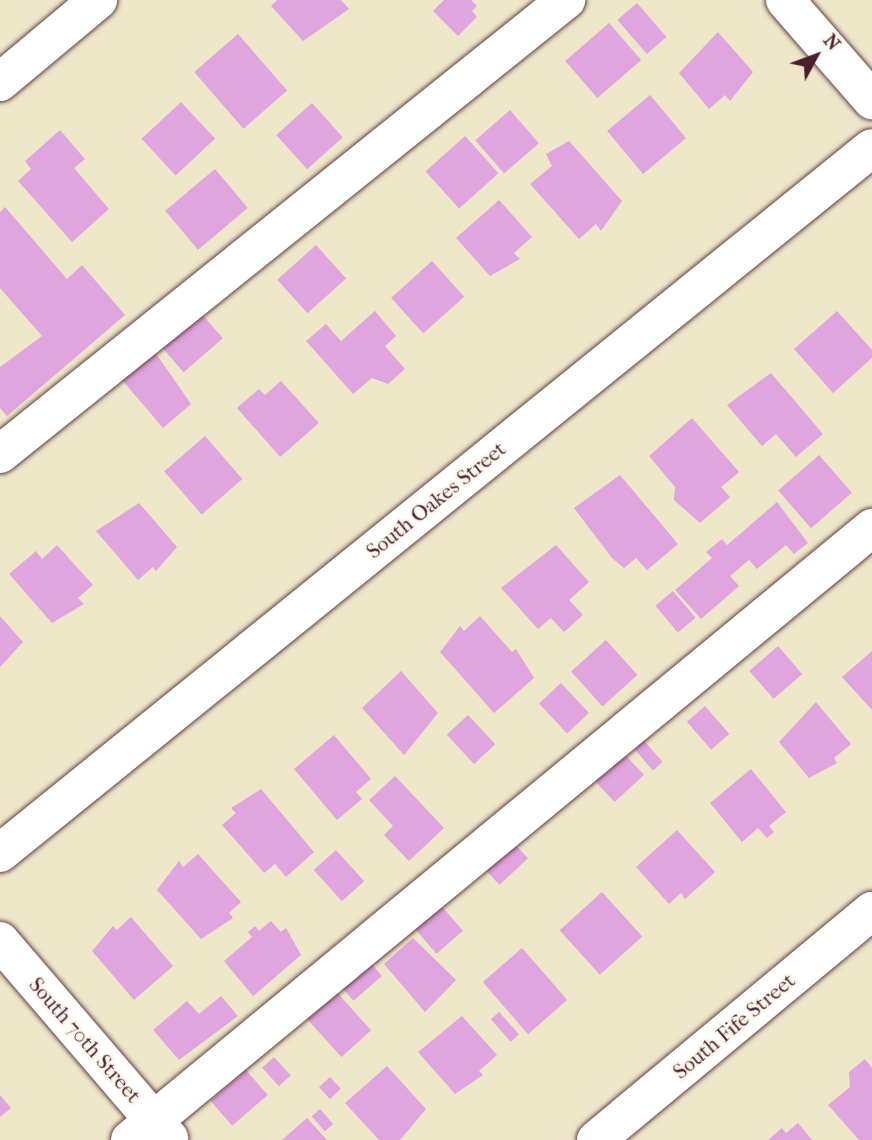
<!DOCTYPE html>
<style>
body{margin:0}
#map{position:relative;width:872px;height:1140px;overflow:hidden;background:#eee7ca;font-family:"IM FELL French Canon",serif}
div>[style]{position:absolute}
.building>*{inset:0;background:#e0a4de;transform-origin:0 0}
.roads{filter:drop-shadow(0 0 2px #633d43) drop-shadow(0 0 2px #633d43)}
.minor>*{height:38px;margin:-19px;padding:0 19px;transform-origin:19px;border-radius:19px;background:#fff}
span{translate:-50% -50%;white-space:nowrap;text-align:center;line-height:1.15;-webkit-text-stroke:5px #fbf7ec;paint-order:stroke}
.street-label{font-size:21px;color:#4a1f2b}
.north{position:absolute;left:781px;top:21px;width:70px;height:70px;-webkit-text-stroke:5px #fbf7ec;paint-order:stroke;rotate:49deg;font-size:19px;font-weight:700;line-height:28px;text-align:center;color:#4a1f2b}
.north::after{content:'';display:block;margin:auto;width:24px;height:32px;background:#4a1f2b;clip-path:polygon(50% 0,100% 100%,50% 72%,0 100%)}
</style>
<div id="map">
<div class="building">
<i style="clip-path:polygon(277px 0,341px 0,349px 9px,303px 41px,271px 6px)"></i>
<i style="clip-path:polygon(444px 0,471px 0,477px 6px,472px 11px,477px 17px,458px 36px,433px 11px)"></i>
<i style="left:637px;top:3px;width:45px;height:26px;rotate:49deg"></i>
<i style="left:609px;top:23px;width:49px;height:58px;rotate:49deg"></i>
<i style="clip-path:polygon(718px 32px,753px 72px,730px 101px,725px 95px,709px 109px,679px 73px)"></i>
<i style="left:238px;top:34px;width:75px;height:58px;rotate:49deg"></i>
<i style="left:650px;top:95px;width:56px;height:56px;rotate:50deg"></i>
<i style="left:181px;top:102px;width:50px;height:54px;rotate:47deg"></i>
<i style="left:312px;top:103px;width:46px;height:48px;rotate:48deg"></i>
<i style="left:510px;top:110px;width:44px;height:46px;rotate:49deg"></i>
<i style="clip-path:polygon(60px 130px,85px 159px,74px 168px,109px 209px,72px 242px,18px 181px,31px 169px,25px 161px)"></i>
<i style="left:465px;top:136px;width:50px;height:53px;rotate:48deg"></i>
<i style="clip-path:polygon(569px 141px,622px 201px,601px 231px,596px 224px,579px 239px,530px 184px,552px 166px,546px 154px)"></i>
<i style="left:215px;top:169px;width:51px;height:65px;rotate:50deg"></i>
<i style="clip-path:polygon(499px 200px,532px 237px,514px 253px,520px 259px,490px 276px,456px 238px)"></i>
<i style="clip-path:polygon(5px 207px,67px 279px,82px 265px,125px 315px,7px 416px,0 408px,0 367px,42px 336px,0 288px,0 212px)"></i>
<i style="left:316px;top:245px;width:45px;height:52px;rotate:48deg"></i>
<i style="left:432px;top:261px;width:48px;height:55px;rotate:48deg"></i>
<i style="left:194px;top:305px;width:44px;height:52px;rotate:49deg"></i>
<i style="clip-path:polygon(375px 311px,396px 336px,385px 346px,405px 369px,388px 384px,372px 378px,353px 394px,306px 341px,326px 324px,341px 341px)"></i>
<i style="clip-path:polygon(837px 311px,872px 350px,872px 358px,833px 393px,794px 349px)"></i>
<i style="clip-path:polygon(150px 345px,191px 404px,163px 428px,117px 374px)"></i>
<i style="clip-path:polygon(771px 373px,823px 434px,796px 457px,776px 434px,762px 446px,727px 405px)"></i>
<i style="clip-path:polygon(281px 381px,319px 423px,280px 457px,237px 408px,259px 389px,265px 395px)"></i>
<i style="clip-path:polygon(692px 418px,739px 472px,721px 487px,730px 497px,700px 523px,674px 500px,675px 487px,649px 456px)"></i>
<i style="left:205px;top:436px;width:57px;height:54px;rotate:49deg"></i>
<i style="left:819px;top:455px;width:50px;height:54px;rotate:49deg"></i>
<i style="clip-path:polygon(620px 475px,678px 544px,647px 570px,636px 558px,624px 568px,612px 558px,574px 508px)"></i>
<i style="clip-path:polygon(777px 502px,808px 543px,794px 554px,786px 545px,757px 569px,749px 560px,730px 576px,739px 586px,701px 619px,675px 590px,712px 558px,706px 552px,722px 539px,727px 545px)"></i>
<i style="clip-path:polygon(139px 503px,177px 547px,156px 571px,153px 567px,138px 580px,96px 531px)"></i>
<i style="clip-path:polygon(57px 545px,93px 585px,78px 598px,84px 604px,52px 623px,9px 574px,36px 551px,42px 559px)"></i>
<i style="clip-path:polygon(556px 545px,589px 582px,569px 600px,583px 615px,564px 632px,551px 618px,538px 629px,501px 588px)"></i>
<i style="left:673px;top:591px;width:35px;height:23px;rotate:50deg"></i>
<i style="clip-path:polygon(0 616px,23px 642px,0 667px)"></i>
<i style="clip-path:polygon(480px 616px,512px 652px,516px 649px,534px 678px,494px 713px,440px 652px,460px 626px,464px 631px)"></i>
<i style="left:606px;top:640px;width:47px;height:47px;rotate:48deg"></i>
<i style="left:778px;top:646px;width:37px;height:38px;rotate:49deg"></i>
<i style="clip-path:polygon(872px 651px,872px 710px,842px 677px)"></i>
<i style="clip-path:polygon(401px 671px,438px 713px,404px 755px,362px 708px)"></i>
<i style="left:561px;top:683px;width:41px;height:30px;rotate:47deg"></i>
<i style="clip-path:polygon(816px 702px,851px 744px,834px 758px,837px 763px,809px 778px,779px 742px)"></i>
<i style="left:705px;top:706px;width:37px;height:24px;rotate:49deg"></i>
<i style="left:468px;top:715px;width:40px;height:29px;rotate:47deg"></i>
<i style="clip-path:polygon(334px 735px,371px 779px,356px 792px,362px 799px,337px 820px,294px 769px)"></i>
<i style="left:641px;top:737px;width:33px;height:13px;rotate:49deg"></i>
<i style="left:618px;top:747px;width:38px;height:40px;rotate:47deg"></i>
<i style="clip-path:polygon(751px 769px,786px 812px,769px 826px,774px 832px,767px 838px,758px 828px,742px 842px,710px 803px)"></i>
<i style="clip-path:polygon(395px 776px,444px 828px,409px 861px,384px 835px,393px 826px,369px 800px)"></i>
<i style="clip-path:polygon(261px 789px,314px 852px,286px 877px,275px 864px,264px 873px,222px 825px,236px 813px,231px 808px)"></i>
<i style="clip-path:polygon(677px 830px,715px 872px,685px 899px,681px 893px,669px 904px,636px 867px)"></i>
<i style="left:511px;top:840px;width:25px;height:39px;rotate:47deg"></i>
<i style="left:336px;top:850px;width:42px;height:30px;rotate:48deg"></i>
<i style="clip-path:polygon(198px 854px,241px 902px,229px 913px,233px 918px,201px 939px,157px 890px,179px 861px,183px 867px)"></i>
<i style="left:602px;top:892px;width:60px;height:57px;rotate:48deg"></i>
<i style="left:438px;top:902px;width:38px;height:35px;rotate:49deg"></i>
<i style="clip-path:polygon(131px 917px,173px 966px,134px 1000px,92px 951px,113px 926px,117px 930px)"></i>
<i style="clip-path:polygon(271px 921px,281px 932px,286px 928px,301px 955px,253px 996px,224px 961px,252px 937px,248px 932px,255px 926px,259px 931px)"></i>
<i style="clip-path:polygon(413px 938px,456px 980px,425px 1012px,384px 964px)"></i>
<i style="left:522px;top:948px;width:69px;height:52px;rotate:49deg"></i>
<i style="left:363px;top:954px;width:29px;height:38px;rotate:49deg"></i>
<i style="left:333px;top:988px;width:57px;height:40px;rotate:48deg"></i>
<i style="clip-path:polygon(221px 996px,238px 1016px,179px 1060px,153px 1030px,187px 1001px,199px 1014px)"></i>
<i style="left:499px;top:1012px;width:30px;height:11px;rotate:48deg"></i>
<i style="clip-path:polygon(462px 1016px,497px 1055px,479px 1071px,483px 1075px,455px 1094px,418px 1052px)"></i>
<i style="left:274px;top:1057px;width:25px;height:16px;rotate:48deg"></i>
<i style="clip-path:polygon(865px 1059px,872px 1068px,872px 1140px,859px 1140px,828px 1105px,850px 1087px,849px 1072px)"></i>
<i style="clip-path:polygon(387px 1066px,426px 1109px,400px 1140px,379px 1140px,345px 1103px)"></i>
<i style="left:246px;top:1070px;width:33px;height:47px;rotate:49deg"></i>
<i style="left:330px;top:1077px;width:16px;height:15px;rotate:47deg"></i>
<i style="clip-path:polygon(0 1095px,11px 1108px,0 1117px)"></i>
<i style="left:320px;top:1109px;width:20px;height:11px;rotate:49deg"></i>
<i style="clip-path:polygon(307px 1118px,327px 1140px,282px 1140px)"></i>
<i style="clip-path:polygon(798px 1123px,812px 1140px,768px 1140px,782px 1128px,786px 1133px)"></i>
</div>
<div class="roads">
<div class="minor">
<i style="left:785px;top:0;width:133px;rotate:49deg"></i>
<i style="left:0;top:82px;width:128px;rotate:-39.9deg"></i>
<i style="left:0;top:454px;width:726px;rotate:-38.73deg"></i>
<i style="left:0;top:853px;width:1121px;rotate:-38.96deg"></i>
<i style="left:0;top:941px;width:260px;rotate:49.4deg"></i>
<i style="left:130px;top:1140px;width:962px;rotate:-39.52deg"></i>
<i style="left:596px;top:1140px;width:359px;rotate:-39.7deg"></i>
</div>
</div>
<div class="street-label">
<span style="left:436px;top:500px;rotate:-39deg">South Oakes Street</span>
<span style="left:734px;top:1026px;rotate:-40deg">South Fife Street</span>
<span style="left:85px;top:1040px;rotate:49deg">South 70th Street</span>
</div>
<div class="north">N</div>
</div>
